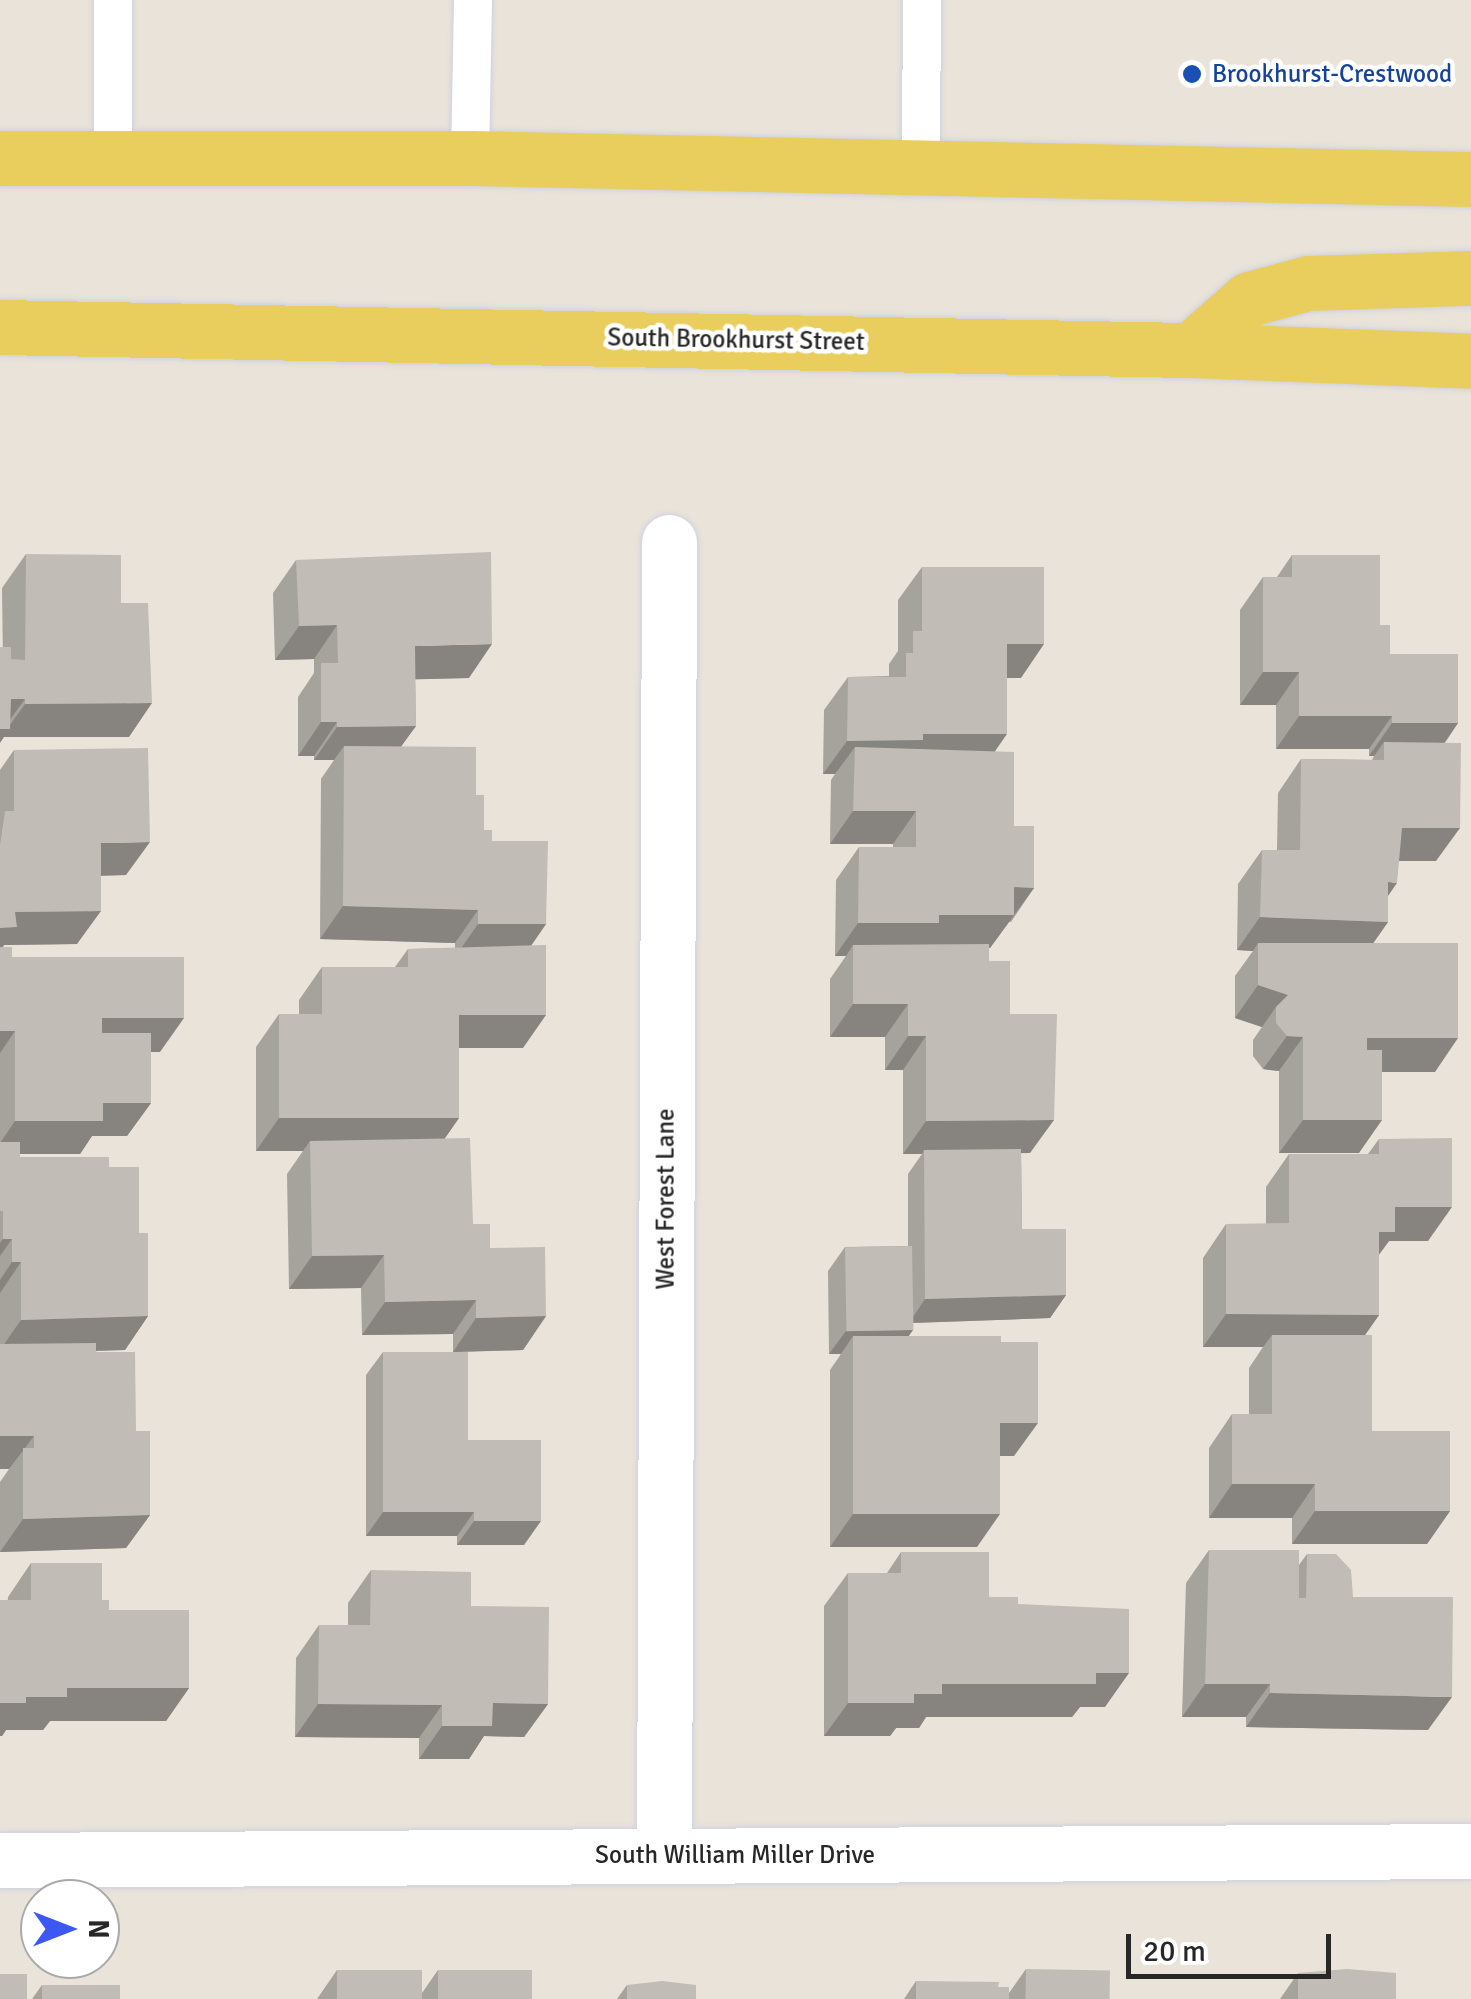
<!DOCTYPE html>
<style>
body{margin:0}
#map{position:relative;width:1471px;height:1999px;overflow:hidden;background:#e9e3d9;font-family:Signika,sans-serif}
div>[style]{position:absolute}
.roads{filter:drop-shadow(0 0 2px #ced1e0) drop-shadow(0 0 2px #ced1e0)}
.service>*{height:38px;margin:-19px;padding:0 19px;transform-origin:19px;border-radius:19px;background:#fff}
.minor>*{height:55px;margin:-27.5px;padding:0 27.5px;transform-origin:27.5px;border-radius:27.5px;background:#fff}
.primary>*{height:55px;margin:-27.5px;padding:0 27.5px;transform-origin:27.5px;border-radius:27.5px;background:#eace5d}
.wall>*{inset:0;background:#a6a29c}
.shaded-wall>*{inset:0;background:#87847f}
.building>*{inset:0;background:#c1bcb5;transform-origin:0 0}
.dots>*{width:28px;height:28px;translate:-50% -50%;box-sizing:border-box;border:5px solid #fff;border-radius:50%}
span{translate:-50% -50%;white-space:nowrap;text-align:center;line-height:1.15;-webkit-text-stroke:9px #fff;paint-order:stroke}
.transit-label{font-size:25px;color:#164399}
.left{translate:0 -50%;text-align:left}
.street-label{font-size:25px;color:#272727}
.north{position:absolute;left:20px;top:1879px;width:100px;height:100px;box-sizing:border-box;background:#fff;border:2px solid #a9a9a9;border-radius:50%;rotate:90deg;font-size:28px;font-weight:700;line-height:40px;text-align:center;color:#272727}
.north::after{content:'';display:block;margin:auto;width:35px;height:45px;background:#3d58f2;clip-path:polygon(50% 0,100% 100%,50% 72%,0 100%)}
.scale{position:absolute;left:1126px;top:1934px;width:205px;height:45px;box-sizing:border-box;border:5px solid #272727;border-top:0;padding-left:12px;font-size:30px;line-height:35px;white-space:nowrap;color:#272727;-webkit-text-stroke:8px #fff;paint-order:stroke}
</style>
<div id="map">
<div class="roads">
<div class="service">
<i style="left:113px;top:158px;width:158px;rotate:-90deg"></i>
<i style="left:470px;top:158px;width:158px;rotate:-88.9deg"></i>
<i style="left:921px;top:170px;width:170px;rotate:-89.7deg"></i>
</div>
<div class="minor">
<i style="left:664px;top:1856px;width:1314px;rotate:-89.78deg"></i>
<i style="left:0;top:1860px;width:1471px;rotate:-0.35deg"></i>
</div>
<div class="primary">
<i style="left:0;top:158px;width:470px"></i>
<i style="left:470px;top:158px;width:1001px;rotate:1.2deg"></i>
<i style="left:0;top:327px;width:1191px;rotate:1.11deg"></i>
<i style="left:1191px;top:350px;width:280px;rotate:2.2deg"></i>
<i style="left:1191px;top:350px;width:77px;rotate:-41.3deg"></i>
<i style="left:1249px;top:299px;width:61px;rotate:-15.2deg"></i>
<i style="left:1308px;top:283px;width:163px;rotate:-1.8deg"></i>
</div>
</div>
<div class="wall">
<i style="clip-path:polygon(26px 554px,121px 603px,129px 737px,4px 737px,2px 588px)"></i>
<i style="clip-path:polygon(1292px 555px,1380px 625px,1390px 654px,1458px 723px,1445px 743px,1436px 861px,1399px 861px,1388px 896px,1388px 922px,1373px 943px,1435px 1072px,1382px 1072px,1359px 1153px,1279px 1153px,1279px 1071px,1263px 1069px,1253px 1056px,1253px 1040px,1262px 1027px,1235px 1018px,1235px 976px,1253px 951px,1237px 950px,1238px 884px,1262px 850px,1277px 850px,1278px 793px,1301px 759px,1372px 760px,1374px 756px,1369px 756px,1369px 749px,1276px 749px,1276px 705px,1240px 705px,1240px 610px,1263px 577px,1277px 577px)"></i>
<i style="clip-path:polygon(296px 560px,469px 678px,415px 679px,416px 726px,401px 746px,476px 795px,484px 830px,546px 924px,531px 946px,523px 1048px,459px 1048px,459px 1118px,445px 1138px,473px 1224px,490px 1248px,546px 1316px,523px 1350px,455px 1352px,468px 1440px,524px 1545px,457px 1545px,457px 1536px,366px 1536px,366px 1375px,383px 1352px,453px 1352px,453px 1334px,362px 1335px,361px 1288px,289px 1289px,287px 1174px,303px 1151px,256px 1151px,256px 1047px,279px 1014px,299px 1014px,299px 1000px,322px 967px,395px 967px,408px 949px,455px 948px,455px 943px,320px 939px,321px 779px,334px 760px,314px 760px,314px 756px,298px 756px,298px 697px,314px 673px,314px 659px,275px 660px,273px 593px)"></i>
<i style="clip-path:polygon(922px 567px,1021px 678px,1007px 678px,995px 751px,1014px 826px,1034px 888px,1011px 922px,1009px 922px,990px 948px,989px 948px,989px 961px,1010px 1014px,1030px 1153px,1021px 1153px,1022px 1229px,1066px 1295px,1050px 1318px,913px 1323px,913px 1330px,908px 1336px,1014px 1456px,1000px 1456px,977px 1547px,830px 1547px,830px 1370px,841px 1354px,829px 1354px,828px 1271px,845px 1247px,908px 1246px,908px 1174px,922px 1154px,903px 1154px,903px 1070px,885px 1070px,885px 1037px,830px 1037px,830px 979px,846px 956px,835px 956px,836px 880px,859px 847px,893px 847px,893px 844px,830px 844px,831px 780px,835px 774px,823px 774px,824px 710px,848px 677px,889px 676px,889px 664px,898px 651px,898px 600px)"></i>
<i style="clip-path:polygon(14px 750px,126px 875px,101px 876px,77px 944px,4px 945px,3px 947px,12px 957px,160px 1052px,151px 1052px,151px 1103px,127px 1136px,92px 1136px,80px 1154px,20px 1154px,20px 1157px,109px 1167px,139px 1233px,148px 1316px,125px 1350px,96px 1351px,136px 1431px,150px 1515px,126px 1548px,0 1552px,0 1482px,9px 1469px,0 1469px,0 770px)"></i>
<i style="clip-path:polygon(1379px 1139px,1428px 1241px,1389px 1241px,1379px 1255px,1379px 1315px,1365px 1335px,1372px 1431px,1450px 1511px,1427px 1544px,1292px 1544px,1292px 1518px,1209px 1518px,1209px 1448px,1232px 1414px,1249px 1414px,1249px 1368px,1263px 1347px,1203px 1347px,1203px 1258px,1226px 1224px,1266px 1224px,1266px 1187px,1289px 1154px,1368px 1154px)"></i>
<i style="clip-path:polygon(1209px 1550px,1299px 1565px,1307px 1554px,1353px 1597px,1428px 1730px,1246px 1727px,1246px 1717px,1182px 1717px,1186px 1583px)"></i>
<i style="clip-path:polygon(901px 1552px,989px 1597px,1018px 1604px,1105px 1707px,1080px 1707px,1072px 1717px,926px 1717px,919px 1728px,896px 1728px,890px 1736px,824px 1736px,824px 1606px,848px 1573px,887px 1573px)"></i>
<i style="clip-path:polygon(31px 1563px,102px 1600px,109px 1610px,189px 1688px,166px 1721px,50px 1721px,43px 1730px,6px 1730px,2px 1736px,0 1736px,8px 1597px)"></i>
<i style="clip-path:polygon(371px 1570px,471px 1606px,548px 1704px,524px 1737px,484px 1736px,469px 1759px,419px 1759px,419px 1738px,295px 1737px,296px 1658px,319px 1625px,348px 1625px,348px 1603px)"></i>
<i style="clip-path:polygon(1026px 1969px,1110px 1999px,904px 1999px,916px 1981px,998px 1987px,1009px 1993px)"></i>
<i style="clip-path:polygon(337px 1970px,422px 1993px,438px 1970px,532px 1999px,317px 1999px)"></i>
<i style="clip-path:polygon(1298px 1973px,1396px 1999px,1280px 1999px)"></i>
<i style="clip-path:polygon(42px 1985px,120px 1999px,32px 1999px)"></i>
<i style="clip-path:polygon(627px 1985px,696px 1999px,617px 1999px)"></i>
</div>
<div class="shaded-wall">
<i style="clip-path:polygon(337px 625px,314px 659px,275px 660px,299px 626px)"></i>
<i style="clip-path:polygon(492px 644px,469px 678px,391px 680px,415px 646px)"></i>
<i style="clip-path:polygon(1007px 644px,1044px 644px,1021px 678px,984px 678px)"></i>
<i style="clip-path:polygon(1263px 672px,1299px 672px,1276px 705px,1240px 705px)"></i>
<i style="clip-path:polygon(11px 699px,25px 699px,3px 729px,7px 729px,25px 704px,152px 703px,129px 737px,4px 737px,0 743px,0 714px)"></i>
<i style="clip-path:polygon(1299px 716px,1392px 716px,1369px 749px,1276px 749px)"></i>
<i style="clip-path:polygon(321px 722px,337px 722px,314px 756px,298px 756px)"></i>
<i style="clip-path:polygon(1392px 723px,1458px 723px,1435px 756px,1384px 742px,1374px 756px,1369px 756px)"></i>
<i style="clip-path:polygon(416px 726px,392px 759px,344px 746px,334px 760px,314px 760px,337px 727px)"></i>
<i style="clip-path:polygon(923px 734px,1007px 734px,984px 767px,855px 747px,835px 774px,823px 774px,847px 741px)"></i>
<i style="clip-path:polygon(853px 811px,916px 811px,893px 844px,830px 844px)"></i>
<i style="clip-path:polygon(1402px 828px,1460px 828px,1436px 861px,1378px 861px)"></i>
<i style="clip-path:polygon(150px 842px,126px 875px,77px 876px,101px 843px)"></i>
<i style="clip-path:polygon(1388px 882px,1397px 883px,1374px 916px)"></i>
<i style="clip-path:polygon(1014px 887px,1034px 888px,990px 948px,921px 948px,853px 945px,846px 956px,835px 956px,858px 923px)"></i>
<i style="clip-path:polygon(343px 906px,478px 910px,455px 943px,320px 939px)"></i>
<i style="clip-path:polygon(101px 911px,77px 944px,4px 945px,0 951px,0 928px,15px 912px)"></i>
<i style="clip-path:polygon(1260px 917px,1388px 922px,1365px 955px,1258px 943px,1253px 951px,1237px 950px)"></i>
<i style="clip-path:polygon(478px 924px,546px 924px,523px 957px,455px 957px)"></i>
<i style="clip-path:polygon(1258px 985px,1288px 995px,1276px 1007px,1262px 1027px,1235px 1018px)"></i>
<i style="clip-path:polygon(853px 1004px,908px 1004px,885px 1037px,830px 1037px)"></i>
<i style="clip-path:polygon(459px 1015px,546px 1015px,523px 1048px,436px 1048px)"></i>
<i style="clip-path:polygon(102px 1018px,184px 1018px,160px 1052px,79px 1052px)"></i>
<i style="clip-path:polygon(0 1031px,15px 1031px,0 1053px)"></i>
<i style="clip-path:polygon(908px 1036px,926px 1036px,903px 1070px,885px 1070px)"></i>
<i style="clip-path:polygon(1287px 1036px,1303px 1037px,1279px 1071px,1263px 1069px)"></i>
<i style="clip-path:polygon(1367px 1038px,1458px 1038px,1435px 1072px,1344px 1072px)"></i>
<i style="clip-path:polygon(103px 1103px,151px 1103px,127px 1136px,92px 1136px,80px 1154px,0 1154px,0 1143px,15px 1121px)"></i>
<i style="clip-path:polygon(279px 1118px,459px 1118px,436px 1151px,310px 1141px,303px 1151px,256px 1151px)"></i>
<i style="clip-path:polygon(1054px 1120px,1030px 1153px,924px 1154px,924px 1150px,922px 1154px,903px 1154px,926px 1121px)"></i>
<i style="clip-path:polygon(1303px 1120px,1382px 1120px,1359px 1153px,1279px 1153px)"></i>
<i style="clip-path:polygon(1395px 1207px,1452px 1207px,1428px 1241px,1389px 1241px,1371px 1265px,1356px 1265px)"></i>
<i style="clip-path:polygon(3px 1239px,12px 1239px,0 1256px,0 1243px)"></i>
<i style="clip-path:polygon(384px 1255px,361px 1288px,289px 1289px,312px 1256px)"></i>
<i style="clip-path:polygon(12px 1262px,21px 1262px,0 1293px,0 1280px)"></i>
<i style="clip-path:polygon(1066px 1295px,1050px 1318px,909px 1323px,925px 1299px)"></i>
<i style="clip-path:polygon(476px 1300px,453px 1334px,362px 1335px,385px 1302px)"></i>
<i style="clip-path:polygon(1226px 1314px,1379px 1315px,1356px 1348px,1272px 1335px,1263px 1347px,1203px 1347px)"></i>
<i style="clip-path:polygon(148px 1316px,125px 1350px,0 1353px,0 1350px,21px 1320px)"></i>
<i style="clip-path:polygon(546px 1316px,523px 1350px,453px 1352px,476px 1318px)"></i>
<i style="clip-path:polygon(913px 1330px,896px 1354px,853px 1336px,841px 1354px,829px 1354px,846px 1331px)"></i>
<i style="clip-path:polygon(1000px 1423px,1038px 1423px,1014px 1456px,977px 1456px)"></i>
<i style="clip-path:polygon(0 1436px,34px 1436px,9px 1469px,0 1469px)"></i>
<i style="clip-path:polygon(1232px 1484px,1315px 1484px,1292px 1518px,1209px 1518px)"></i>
<i style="clip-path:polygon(1315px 1511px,1450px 1511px,1427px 1544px,1292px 1544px)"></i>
<i style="clip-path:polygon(383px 1512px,474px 1512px,457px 1536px,366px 1536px)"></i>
<i style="clip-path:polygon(853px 1514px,1000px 1514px,977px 1547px,830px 1547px)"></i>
<i style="clip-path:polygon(150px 1515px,126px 1548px,0 1552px,23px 1519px)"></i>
<i style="clip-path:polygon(474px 1521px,541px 1521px,524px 1545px,457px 1545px)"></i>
<i style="clip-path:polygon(1096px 1673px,1129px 1673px,1105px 1707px,1080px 1707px,1072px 1717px,926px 1717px,919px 1728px,896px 1728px,890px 1736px,824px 1736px,848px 1703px,942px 1684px)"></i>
<i style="clip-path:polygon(1205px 1684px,1270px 1684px,1246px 1717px,1182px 1717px)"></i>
<i style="clip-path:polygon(67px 1688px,189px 1688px,166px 1721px,50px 1721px,43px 1730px,6px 1730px,2px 1736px,0 1736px,0 1703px)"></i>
<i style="clip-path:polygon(1270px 1693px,1452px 1697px,1428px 1730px,1246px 1727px)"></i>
<i style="clip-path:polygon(493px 1703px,548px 1704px,524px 1737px,484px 1736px,469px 1759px,419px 1759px,442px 1726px)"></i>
<i style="clip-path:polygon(318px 1704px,442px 1705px,419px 1738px,295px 1737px)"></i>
</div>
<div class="building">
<i style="clip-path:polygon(491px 552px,492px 644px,415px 646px,416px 726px,337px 727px,337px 722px,321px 722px,321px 663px,338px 663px,337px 625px,299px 626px,296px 560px)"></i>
<i style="clip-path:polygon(26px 554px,121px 555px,121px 603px,148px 603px,152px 703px,25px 704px,25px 699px,11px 699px,10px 729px,0 729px,0 647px,11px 647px,11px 659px,25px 660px)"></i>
<i style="clip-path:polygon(1292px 555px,1380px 555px,1380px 625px,1390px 625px,1390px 654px,1458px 654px,1458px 723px,1392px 723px,1392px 716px,1299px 716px,1299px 672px,1263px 672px,1263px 577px,1292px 577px)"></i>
<i style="clip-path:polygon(922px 567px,1044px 567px,1044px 644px,1007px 644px,1007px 734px,923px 734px,923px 740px,847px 741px,848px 677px,906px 677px,906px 653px,913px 653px,913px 631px,922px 631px)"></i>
<i style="clip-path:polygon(1384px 742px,1461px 743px,1460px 828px,1402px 828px,1397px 883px,1388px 882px,1388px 922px,1260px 917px,1262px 850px,1300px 850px,1301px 759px,1384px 760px)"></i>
<i style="clip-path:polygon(344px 746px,476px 747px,476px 795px,484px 795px,484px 830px,492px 830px,492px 841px,548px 841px,546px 924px,478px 924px,478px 910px,343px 906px)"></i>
<i style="clip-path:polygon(855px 747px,1014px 752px,1014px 826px,1034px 826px,1034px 888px,1014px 887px,1014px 915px,939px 915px,939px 923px,858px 923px,859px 847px,916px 847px,916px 811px,853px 811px)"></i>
<i style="clip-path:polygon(148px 748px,150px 842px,101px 843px,101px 911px,15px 912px,17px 927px,0 928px,0 845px,5px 811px,14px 811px,14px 750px)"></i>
<i style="clip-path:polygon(1258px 943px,1458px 943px,1458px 1038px,1367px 1038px,1367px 1050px,1382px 1050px,1382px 1120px,1303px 1120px,1303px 1037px,1287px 1036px,1276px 1023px,1276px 1007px,1288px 995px,1258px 985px)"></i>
<i style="clip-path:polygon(989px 944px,989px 961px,1010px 961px,1010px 1014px,1057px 1014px,1054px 1120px,926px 1121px,926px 1036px,908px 1036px,908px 1004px,853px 1004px,853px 945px)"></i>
<i style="clip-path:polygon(546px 945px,546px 1015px,459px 1015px,459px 1118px,279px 1118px,279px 1014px,322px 1014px,322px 967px,408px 967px,408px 949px)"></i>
<i style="clip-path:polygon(0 947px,12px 947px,12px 957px,184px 957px,184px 1018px,102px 1018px,102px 1033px,151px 1033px,151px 1103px,103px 1103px,103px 1121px,15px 1121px,15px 1031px,0 1031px)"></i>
<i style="clip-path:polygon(470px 1138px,473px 1224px,490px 1224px,490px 1248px,545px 1247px,546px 1316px,476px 1318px,476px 1300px,385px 1302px,384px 1255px,312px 1256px,310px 1141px)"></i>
<i style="clip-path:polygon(1452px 1138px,1452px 1207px,1395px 1207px,1395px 1232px,1379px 1232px,1379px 1315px,1226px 1314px,1226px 1224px,1289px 1223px,1289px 1154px,1379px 1154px,1379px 1139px)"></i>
<i style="clip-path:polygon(0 1142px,20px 1142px,20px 1157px,109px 1157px,109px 1167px,139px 1167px,139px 1233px,148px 1233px,148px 1316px,21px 1320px,21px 1262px,12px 1262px,12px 1239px,3px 1239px,3px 1211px,0 1211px)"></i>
<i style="clip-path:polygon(1021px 1149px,1022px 1229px,1066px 1229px,1066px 1295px,925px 1299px,924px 1150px)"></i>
<i style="left:912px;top:1246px;width:84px;height:67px;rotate:89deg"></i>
<i style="clip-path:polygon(1272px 1335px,1372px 1335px,1372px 1431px,1450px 1431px,1450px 1511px,1315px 1511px,1315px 1484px,1232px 1484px,1232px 1414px,1272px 1414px)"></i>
<i style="clip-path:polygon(853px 1336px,1001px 1336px,1001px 1342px,1038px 1342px,1038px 1423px,1000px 1423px,1000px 1514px,853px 1514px)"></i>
<i style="clip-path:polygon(96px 1343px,96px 1352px,135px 1352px,136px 1431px,150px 1431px,150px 1515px,23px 1519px,23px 1448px,34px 1448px,34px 1436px,0 1436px,0 1344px)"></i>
<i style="clip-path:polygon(383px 1352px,468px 1352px,468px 1440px,541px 1440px,541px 1521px,474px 1521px,474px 1512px,383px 1512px)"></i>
<i style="clip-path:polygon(1209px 1550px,1299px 1550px,1299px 1598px,1306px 1598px,1307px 1554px,1336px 1554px,1351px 1570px,1353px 1597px,1453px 1597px,1452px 1697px,1270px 1693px,1270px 1684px,1205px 1684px)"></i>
<i style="clip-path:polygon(901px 1552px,989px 1552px,989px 1597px,1018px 1597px,1018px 1604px,1129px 1609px,1129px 1673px,1096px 1673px,1096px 1684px,942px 1684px,942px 1694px,914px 1694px,914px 1703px,848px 1703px,848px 1573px,901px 1573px)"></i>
<i style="clip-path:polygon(31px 1563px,102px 1563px,102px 1600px,109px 1600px,109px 1610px,189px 1610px,189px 1688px,67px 1688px,67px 1697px,26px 1697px,26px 1703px,0 1703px,0 1600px,31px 1600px)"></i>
<i style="clip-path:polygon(371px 1570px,471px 1572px,471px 1606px,549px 1607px,548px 1704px,493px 1703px,492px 1726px,442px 1726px,442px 1705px,318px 1704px,319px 1625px,370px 1625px)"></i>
<i style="left:1026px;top:1969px;width:84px;height:30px;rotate:1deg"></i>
<i style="clip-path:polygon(1347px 1969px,1396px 1973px,1396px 1999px,1298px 1999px,1298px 1973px)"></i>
<i style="left:337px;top:1970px;width:85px;height:29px"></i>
<i style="left:438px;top:1970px;width:94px;height:29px"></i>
<i style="left:0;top:1974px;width:27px;height:25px"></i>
<i style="clip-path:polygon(662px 1981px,696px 1985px,696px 1999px,627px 1999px,627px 1985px)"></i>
<i style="clip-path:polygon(916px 1981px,999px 1982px,998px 1987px,1009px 1987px,1009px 1999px,916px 1999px)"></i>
<i style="left:42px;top:1985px;width:78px;height:14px"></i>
</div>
<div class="dots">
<i style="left:1192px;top:74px;background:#1a4fb4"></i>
</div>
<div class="transit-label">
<span class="left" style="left:1212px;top:74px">Brookhurst-Crestwood</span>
</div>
<div class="street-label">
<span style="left:736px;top:340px;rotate:1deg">South Brookhurst Street</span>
<span style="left:666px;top:1199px;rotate:-90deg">West Forest Lane</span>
<span style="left:735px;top:1855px">South William Miller Drive</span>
</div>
<div class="north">N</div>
<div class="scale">20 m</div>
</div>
